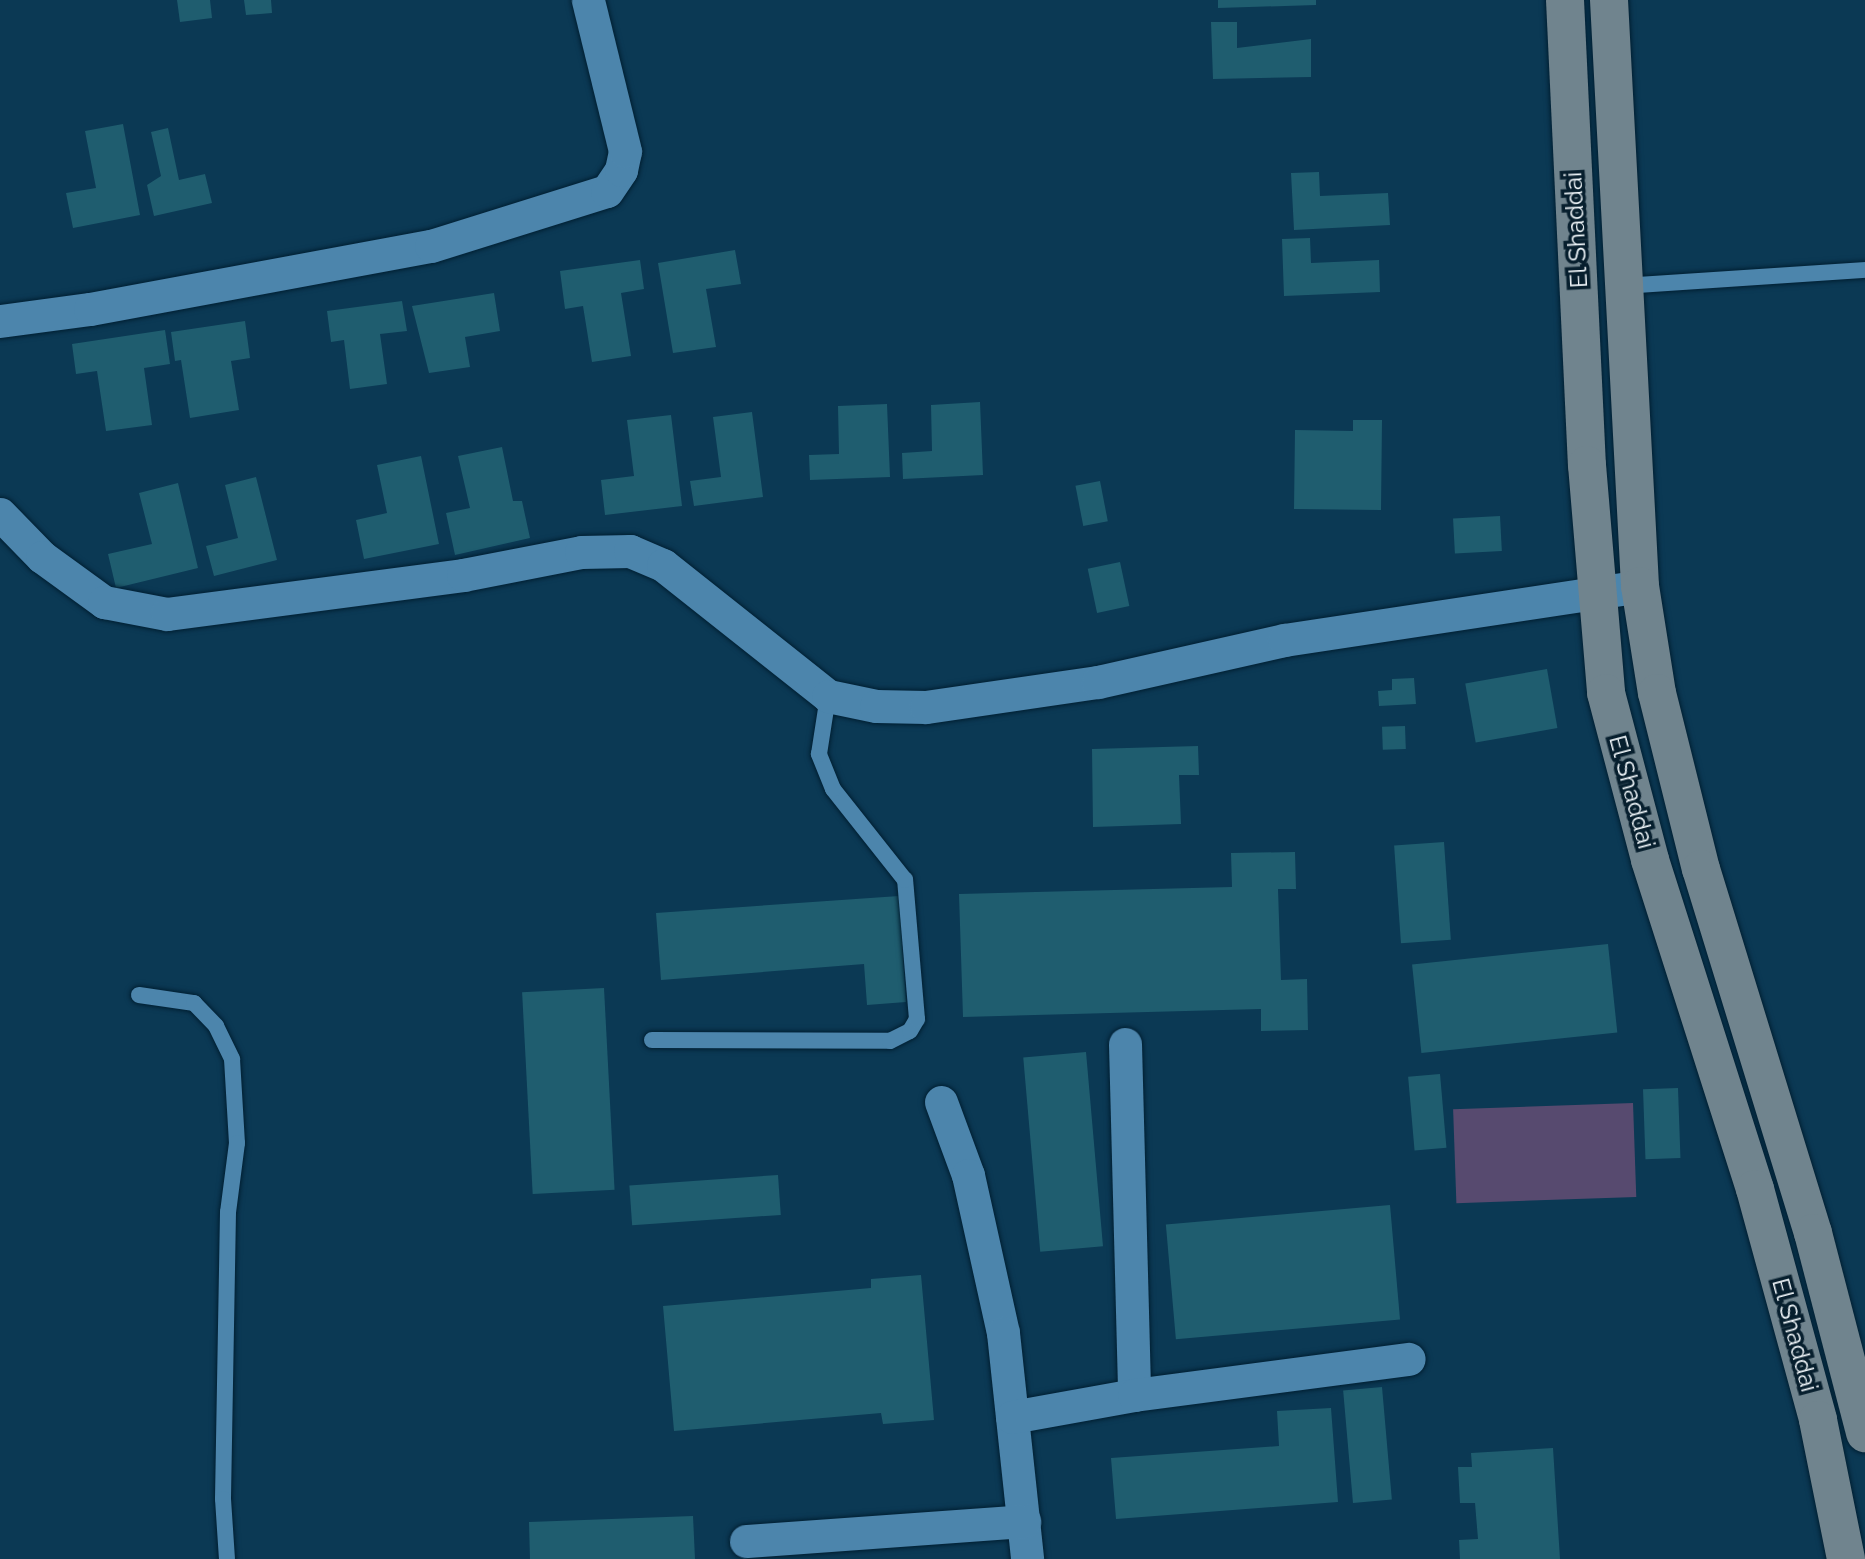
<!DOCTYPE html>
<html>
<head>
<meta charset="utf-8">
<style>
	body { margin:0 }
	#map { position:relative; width:1865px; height:1559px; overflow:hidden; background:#0b3954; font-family:Raleway,sans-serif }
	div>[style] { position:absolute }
	.green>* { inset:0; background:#574a6f; transform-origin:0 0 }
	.building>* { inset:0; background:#1f5d6f; transform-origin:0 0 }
	.roads { filter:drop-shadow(0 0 2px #011f32) drop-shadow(0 0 2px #011f32) }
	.lane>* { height:16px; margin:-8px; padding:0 8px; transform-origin:8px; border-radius:8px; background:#4c85ac }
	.street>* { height:33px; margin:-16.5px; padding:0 16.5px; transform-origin:16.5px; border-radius:16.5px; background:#4c85ac }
	.secondary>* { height:38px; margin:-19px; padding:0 19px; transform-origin:19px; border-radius:19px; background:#70848e }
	span { translate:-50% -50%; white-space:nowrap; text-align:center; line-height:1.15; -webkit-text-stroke:7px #071f2e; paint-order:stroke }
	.street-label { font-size:24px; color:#f0f6fa }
</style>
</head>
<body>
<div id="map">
	<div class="green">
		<i style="left:1633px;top:1103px;width:94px;height:180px;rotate:88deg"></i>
	</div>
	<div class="building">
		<i style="clip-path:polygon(177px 0,210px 0,212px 18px,180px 22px)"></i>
		<i style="clip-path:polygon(244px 0,271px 0,272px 13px,246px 15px)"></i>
		<i style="clip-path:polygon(1218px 0,1316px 0,1316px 5px,1218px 8px)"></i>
		<i style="clip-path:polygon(1211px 22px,1237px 22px,1237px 48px,1311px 39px,1311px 77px,1213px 79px)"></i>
		<i style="clip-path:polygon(123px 124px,140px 215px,73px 228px,66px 193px,96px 188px,85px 131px)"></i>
		<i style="clip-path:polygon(168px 128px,179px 180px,205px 174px,212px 203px,154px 216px,147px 185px,161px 176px,151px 132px)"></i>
		<i style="clip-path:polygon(1319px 172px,1320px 196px,1388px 193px,1390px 225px,1294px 230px,1291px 173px)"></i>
		<i style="clip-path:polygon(1310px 238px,1311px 263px,1379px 260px,1380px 292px,1284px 296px,1282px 239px)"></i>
		<i style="clip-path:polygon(735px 250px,741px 284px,706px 289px,716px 347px,673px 353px,658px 263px)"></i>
		<i style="clip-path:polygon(640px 260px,644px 289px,621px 293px,631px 356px,592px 362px,583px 306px,565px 309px,560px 271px)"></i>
		<i style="clip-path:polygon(494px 293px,500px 331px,465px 337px,470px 367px,429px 373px,412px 306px)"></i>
		<i style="clip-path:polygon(402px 301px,407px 331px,380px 334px,387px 384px,350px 389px,344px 340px,331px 342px,327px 311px)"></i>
		<i style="clip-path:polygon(245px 321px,250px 358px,231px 361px,239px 410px,190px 418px,181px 360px,175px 361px,171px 332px)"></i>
		<i style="clip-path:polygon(165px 330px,170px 364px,144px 368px,152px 425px,106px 431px,97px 371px,76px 374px,72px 344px)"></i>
		<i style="clip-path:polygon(980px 402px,983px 475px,903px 479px,902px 453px,932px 451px,931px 405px)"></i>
		<i style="clip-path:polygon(887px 404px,890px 477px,810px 480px,809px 455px,839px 454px,838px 406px)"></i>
		<i style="clip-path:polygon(752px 412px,763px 497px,694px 506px,690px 481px,721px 477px,713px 417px)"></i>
		<i style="clip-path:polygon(671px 415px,682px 506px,605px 515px,601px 480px,634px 476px,627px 420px)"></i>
		<i style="clip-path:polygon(1353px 420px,1382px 420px,1381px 510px,1294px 509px,1295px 430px,1353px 431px)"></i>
		<i style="clip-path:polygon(502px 447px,513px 501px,522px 501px,530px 538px,455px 555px,446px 513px,470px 508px,458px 456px)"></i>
		<i style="clip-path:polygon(421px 456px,439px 544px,364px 559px,356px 520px,387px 513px,377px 465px)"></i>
		<i style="clip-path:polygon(256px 477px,277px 560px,214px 576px,206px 546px,238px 538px,225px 485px)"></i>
		<i style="left:1100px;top:481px;width:41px;height:25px;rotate:79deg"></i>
		<i style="clip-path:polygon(178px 483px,198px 568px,116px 588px,108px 554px,152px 544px,139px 493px)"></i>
		<i style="left:1500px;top:516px;width:35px;height:47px;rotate:87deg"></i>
		<i style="left:1120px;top:562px;width:45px;height:33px;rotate:78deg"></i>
		<i style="left:1547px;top:669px;width:60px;height:83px;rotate:80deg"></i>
		<i style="clip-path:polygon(1414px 678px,1416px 704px,1379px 706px,1378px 691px,1392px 690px,1392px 679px)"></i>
		<i style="left:1405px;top:726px;width:23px;height:23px;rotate:88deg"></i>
		<i style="clip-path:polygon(1198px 746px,1199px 775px,1179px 775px,1181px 824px,1093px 827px,1092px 749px)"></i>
		<i style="left:1444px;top:842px;width:98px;height:50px;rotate:86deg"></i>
		<i style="clip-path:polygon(1295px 852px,1296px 889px,1278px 889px,1281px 980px,1307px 979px,1308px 1030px,1261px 1031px,1261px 1009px,963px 1017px,959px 894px,1232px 887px,1231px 853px)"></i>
		<i style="clip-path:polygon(899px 896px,906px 1002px,867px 1005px,864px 964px,661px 980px,656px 913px)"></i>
		<i style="left:1608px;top:944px;width:89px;height:197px;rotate:84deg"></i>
		<i style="left:604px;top:988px;width:202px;height:82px;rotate:87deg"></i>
		<i style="left:1086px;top:1052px;width:195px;height:63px;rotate:85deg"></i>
		<i style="left:1440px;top:1074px;width:74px;height:32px;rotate:85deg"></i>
		<i style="left:1678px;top:1088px;width:70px;height:35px;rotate:88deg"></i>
		<i style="left:778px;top:1175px;width:40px;height:149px;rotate:86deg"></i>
		<i style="left:1390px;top:1205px;width:115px;height:225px;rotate:85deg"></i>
		<i style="clip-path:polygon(921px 1275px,934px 1420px,883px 1424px,881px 1413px,674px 1431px,663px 1306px,871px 1288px,871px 1279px)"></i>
		<i style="left:1382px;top:1387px;width:113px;height:39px;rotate:85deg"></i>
		<i style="clip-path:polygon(1331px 1408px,1338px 1502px,1116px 1519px,1111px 1458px,1279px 1446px,1277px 1411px)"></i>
		<i style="clip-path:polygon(1553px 1448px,1560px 1559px,1460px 1559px,1459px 1540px,1478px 1539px,1475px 1503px,1460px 1503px,1458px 1467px,1472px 1467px,1471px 1453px)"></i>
		<i style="clip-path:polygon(693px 1516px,695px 1559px,530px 1559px,529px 1522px)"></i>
	</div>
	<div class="roads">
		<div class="lane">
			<i style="left:1623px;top:286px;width:243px;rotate:-3.8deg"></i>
			<i style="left:139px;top:995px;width:56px;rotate:8.3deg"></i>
			<i style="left:194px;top:1003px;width:32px;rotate:46deg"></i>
			<i style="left:216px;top:1026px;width:37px;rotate:64deg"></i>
			<i style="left:232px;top:1059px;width:84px;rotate:86.6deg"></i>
			<i style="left:237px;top:1143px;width:70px;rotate:97.4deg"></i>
			<i style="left:228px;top:1212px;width:287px;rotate:91deg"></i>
			<i style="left:223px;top:1499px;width:60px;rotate:86.2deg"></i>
			<i style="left:652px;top:1040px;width:238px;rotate:0.2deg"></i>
			<i style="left:890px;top:1041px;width:22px;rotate:-27deg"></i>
			<i style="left:910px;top:1031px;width:14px;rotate:-60deg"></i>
			<i style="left:917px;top:1019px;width:140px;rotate:-94.9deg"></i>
			<i style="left:905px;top:880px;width:116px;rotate:-128.4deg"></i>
			<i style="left:833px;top:789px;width:38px;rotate:-112deg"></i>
			<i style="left:819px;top:754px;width:59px;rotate:-81.2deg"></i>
		</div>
		<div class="street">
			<i style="left:0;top:321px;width:91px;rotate:-7.6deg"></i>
			<i style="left:90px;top:309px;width:347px;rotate:-10.5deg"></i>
			<i style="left:431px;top:246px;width:184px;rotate:-17.4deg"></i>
			<i style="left:607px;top:191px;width:25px;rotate:-56deg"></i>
			<i style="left:621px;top:170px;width:19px;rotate:-78deg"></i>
			<i style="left:625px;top:151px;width:155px;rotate:-103.8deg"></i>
			<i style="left:0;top:514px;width:60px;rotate:45.7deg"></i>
			<i style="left:42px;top:557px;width:77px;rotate:36deg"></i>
			<i style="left:104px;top:602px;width:64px;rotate:10.8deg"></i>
			<i style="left:167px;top:614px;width:299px;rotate:-7.5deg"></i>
			<i style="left:463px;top:575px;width:120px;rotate:-11deg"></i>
			<i style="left:581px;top:552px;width:49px;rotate:-1.2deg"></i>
			<i style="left:630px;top:551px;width:36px;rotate:23deg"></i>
			<i style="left:663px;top:565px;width:211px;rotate:38.4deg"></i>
			<i style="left:828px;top:696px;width:49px;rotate:11.8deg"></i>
			<i style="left:876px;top:706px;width:50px;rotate:1.1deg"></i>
			<i style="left:926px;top:707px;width:174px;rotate:-8.3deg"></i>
			<i style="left:1098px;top:682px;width:191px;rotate:-12.7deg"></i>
			<i style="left:1284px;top:640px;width:360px;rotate:-8.6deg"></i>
			<i style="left:1125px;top:1044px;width:351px;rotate:88.5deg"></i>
			<i style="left:941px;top:1102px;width:78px;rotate:69.7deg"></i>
			<i style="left:968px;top:1175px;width:162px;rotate:77.5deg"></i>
			<i style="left:1003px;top:1333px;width:227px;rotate:83.9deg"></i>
			<i style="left:1012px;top:1417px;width:124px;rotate:-10.2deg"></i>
			<i style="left:1134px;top:1395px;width:277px;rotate:-7.5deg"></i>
			<i style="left:746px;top:1541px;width:279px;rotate:-4.1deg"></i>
		</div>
		<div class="secondary">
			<i style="left:1565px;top:0;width:466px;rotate:87.3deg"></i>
			<i style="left:1587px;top:465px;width:229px;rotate:85.2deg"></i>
			<i style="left:1606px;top:693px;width:173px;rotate:75.2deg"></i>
			<i style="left:1650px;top:860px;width:345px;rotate:72.3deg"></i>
			<i style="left:1755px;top:1189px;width:239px;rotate:74.7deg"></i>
			<i style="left:1818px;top:1420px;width:142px;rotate:78.6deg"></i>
			<i style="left:1609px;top:0;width:587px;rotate:86.97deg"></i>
			<i style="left:1640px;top:586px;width:108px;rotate:81deg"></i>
			<i style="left:1657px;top:693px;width:181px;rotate:76deg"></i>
			<i style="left:1701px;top:869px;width:381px;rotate:72.9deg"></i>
			<i style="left:1813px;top:1233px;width:207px;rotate:75.4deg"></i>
		</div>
	</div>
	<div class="street-label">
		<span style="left:1576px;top:230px;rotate:-93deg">El Shaddai</span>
		<span style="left:1632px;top:792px;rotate:75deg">El Shaddai</span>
		<span style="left:1795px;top:1335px;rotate:75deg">El Shaddai</span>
	</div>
</div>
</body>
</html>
